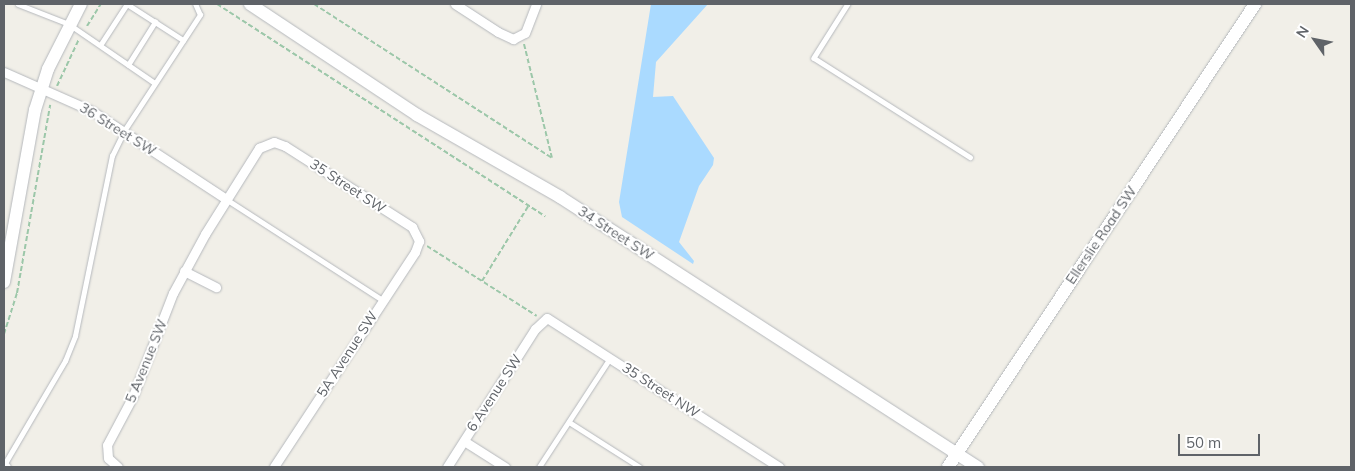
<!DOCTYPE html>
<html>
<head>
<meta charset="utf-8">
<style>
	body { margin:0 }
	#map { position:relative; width:1355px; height:471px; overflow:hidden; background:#f1efe8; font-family:Mulish,sans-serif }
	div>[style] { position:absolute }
	.water>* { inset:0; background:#aadaff }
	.path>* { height:2px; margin-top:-1px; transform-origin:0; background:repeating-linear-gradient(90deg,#9cc7a9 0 5px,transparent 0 7.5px) }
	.roads { filter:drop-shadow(0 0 1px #b5b8bc) drop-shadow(0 0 1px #b5b8bc) }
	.lane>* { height:4.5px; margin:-2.25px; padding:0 2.25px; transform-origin:2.25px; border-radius:2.25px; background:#fff }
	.street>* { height:9px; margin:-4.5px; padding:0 4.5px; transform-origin:4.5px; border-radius:4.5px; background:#fff }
	.secondary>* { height:12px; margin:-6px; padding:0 6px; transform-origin:6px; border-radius:6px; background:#fff }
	span { translate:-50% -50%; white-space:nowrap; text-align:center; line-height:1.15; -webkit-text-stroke:4px #fff; paint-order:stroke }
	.street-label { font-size:14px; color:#5f6368 }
	.frame { position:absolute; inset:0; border:5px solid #5f6368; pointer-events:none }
	.north { position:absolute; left:1290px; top:15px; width:50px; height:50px; -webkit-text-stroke:4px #fff; paint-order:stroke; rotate:303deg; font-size:14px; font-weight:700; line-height:20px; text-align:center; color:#5f6368 }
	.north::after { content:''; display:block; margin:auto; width:18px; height:22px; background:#5f6368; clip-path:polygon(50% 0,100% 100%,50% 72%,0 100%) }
	.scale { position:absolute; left:1178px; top:434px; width:82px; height:22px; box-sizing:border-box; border:2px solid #5f6368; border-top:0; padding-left:6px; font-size:15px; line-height:18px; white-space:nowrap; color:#5f6368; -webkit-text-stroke:4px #fff; paint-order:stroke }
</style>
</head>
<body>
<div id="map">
	<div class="water">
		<i style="clip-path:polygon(651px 4px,708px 4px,656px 62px,653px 97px,673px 96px,714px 158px,713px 165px,699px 186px,679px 242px,694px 261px,693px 264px,622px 217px,619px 202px)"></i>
	</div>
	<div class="path">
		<i style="left:217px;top:4px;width:391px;rotate:32.9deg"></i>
		<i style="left:314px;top:4px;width:283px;rotate:32.9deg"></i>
		<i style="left:87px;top:26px;width:26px;rotate:-58deg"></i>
		<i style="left:524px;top:44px;width:117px;rotate:76.2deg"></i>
		<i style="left:57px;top:86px;width:52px;rotate:-64.9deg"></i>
		<i style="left:427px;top:246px;width:130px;rotate:32.5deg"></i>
		<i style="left:482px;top:281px;width:89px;rotate:-58.3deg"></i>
		<i style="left:4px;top:334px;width:43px;rotate:-72.4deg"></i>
		<i style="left:17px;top:293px;width:191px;rotate:-80deg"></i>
	</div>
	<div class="roads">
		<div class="lane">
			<i style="left:18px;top:4px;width:55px;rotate:21.4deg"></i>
			<i style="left:69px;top:24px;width:104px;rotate:34.5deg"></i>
			<i style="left:127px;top:4px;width:67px;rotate:32.7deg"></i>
			<i style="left:848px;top:4px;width:64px;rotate:122.2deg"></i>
			<i style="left:814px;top:58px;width:185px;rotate:32.4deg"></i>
			<i style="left:101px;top:44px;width:48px;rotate:-57deg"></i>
			<i style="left:128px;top:65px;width:51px;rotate:-57.9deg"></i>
			<i style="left:226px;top:199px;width:187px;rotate:32.8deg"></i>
			<i style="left:569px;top:422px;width:84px;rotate:32.4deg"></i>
			<i style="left:4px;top:465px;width:121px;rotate:-59.6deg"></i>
			<i style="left:65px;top:361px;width:27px;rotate:-68deg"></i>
			<i style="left:75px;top:336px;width:184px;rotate:-78.4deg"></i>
			<i style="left:112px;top:156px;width:28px;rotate:-64deg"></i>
			<i style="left:124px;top:131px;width:139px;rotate:-56.8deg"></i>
			<i style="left:200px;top:15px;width:12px;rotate:-114deg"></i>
			<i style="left:539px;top:467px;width:130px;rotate:-56.9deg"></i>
		</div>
		<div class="street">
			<i style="left:455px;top:4px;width:51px;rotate:33.1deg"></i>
			<i style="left:498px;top:32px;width:17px;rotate:25deg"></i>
			<i style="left:513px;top:39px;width:13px;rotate:-27deg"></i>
			<i style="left:525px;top:33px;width:31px;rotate:-69deg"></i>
			<i style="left:4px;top:72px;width:96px;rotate:23.9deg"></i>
			<i style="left:92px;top:111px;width:160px;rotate:33.3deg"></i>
			<i style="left:184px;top:271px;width:36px;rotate:27deg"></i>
			<i style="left:464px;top:441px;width:49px;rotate:32.4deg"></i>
			<i style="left:4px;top:465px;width:3px;rotate:45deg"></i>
			<i style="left:118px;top:467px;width:13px;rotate:-138deg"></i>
			<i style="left:108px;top:458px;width:13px;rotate:-94deg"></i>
			<i style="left:107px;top:445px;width:55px;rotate:-62deg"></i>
			<i style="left:133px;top:396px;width:110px;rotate:-68.8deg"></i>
			<i style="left:173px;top:293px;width:67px;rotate:-61.5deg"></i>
			<i style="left:205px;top:234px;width:102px;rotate:-57.9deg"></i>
			<i style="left:259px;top:148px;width:16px;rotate:-22deg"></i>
			<i style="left:274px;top:142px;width:12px;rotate:20deg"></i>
			<i style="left:285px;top:146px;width:151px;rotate:32.5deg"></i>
			<i style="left:412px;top:227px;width:16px;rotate:63deg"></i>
			<i style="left:419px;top:241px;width:12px;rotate:110deg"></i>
			<i style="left:415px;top:252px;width:257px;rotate:123.3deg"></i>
			<i style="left:447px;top:467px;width:164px;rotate:-57.5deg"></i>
			<i style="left:535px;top:329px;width:16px;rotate:-43deg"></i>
			<i style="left:547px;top:318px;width:276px;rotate:32.7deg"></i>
		</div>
		<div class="secondary">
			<i style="left:250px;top:4px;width:201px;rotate:33.6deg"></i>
			<i style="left:417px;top:115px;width:165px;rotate:29.8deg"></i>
			<i style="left:560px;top:197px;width:498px;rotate:32.9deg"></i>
			<i style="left:4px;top:282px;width:175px;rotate:-79.8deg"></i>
			<i style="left:35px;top:110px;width:43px;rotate:-72.4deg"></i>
			<i style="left:48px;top:69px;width:73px;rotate:-63.1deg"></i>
			<i style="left:948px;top:467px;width:556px;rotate:-56.45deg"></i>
		</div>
	</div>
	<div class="street-label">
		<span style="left:118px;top:129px;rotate:32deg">36 Street SW</span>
		<span style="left:348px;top:186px;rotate:33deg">35 Street SW</span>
		<span style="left:616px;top:233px;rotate:33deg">34 Street SW</span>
		<span style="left:1101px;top:235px;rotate:-56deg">Ellerslie Road SW</span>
		<span style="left:347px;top:354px;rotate:-57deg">5A Avenue SW</span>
		<span style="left:146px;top:361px;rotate:-68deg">5 Avenue SW</span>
		<span style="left:661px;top:390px;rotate:33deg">35 Street NW</span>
		<span style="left:494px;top:393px;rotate:-57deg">6 Avenue SW</span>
	</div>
	<div class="frame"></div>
	<div class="north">N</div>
	<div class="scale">50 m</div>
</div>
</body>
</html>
